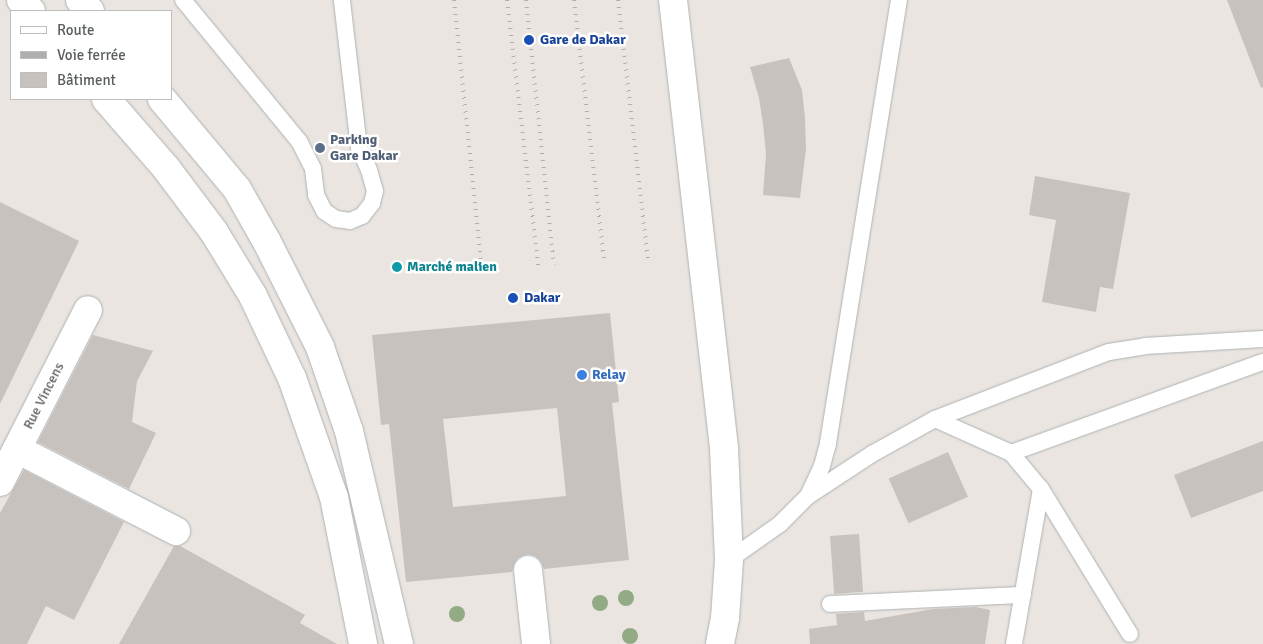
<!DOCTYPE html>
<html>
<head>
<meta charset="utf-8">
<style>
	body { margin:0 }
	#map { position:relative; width:1263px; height:644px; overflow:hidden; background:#eae5e0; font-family:Signika,sans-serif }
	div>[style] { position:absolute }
	.building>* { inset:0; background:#c8c2be; transform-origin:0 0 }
	.roads { filter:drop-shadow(0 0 1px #aeb2b4) drop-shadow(0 0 1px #aeb2b4) }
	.lane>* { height:16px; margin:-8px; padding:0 8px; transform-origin:8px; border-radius:8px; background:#fff }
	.street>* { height:28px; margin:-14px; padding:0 14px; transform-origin:14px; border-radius:14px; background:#fff }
	.secondary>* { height:28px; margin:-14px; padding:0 14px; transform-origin:14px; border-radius:14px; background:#fff }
	.rail>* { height:4px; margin-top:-2px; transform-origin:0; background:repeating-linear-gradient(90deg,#adaeae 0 1px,transparent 0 7px) }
	.trees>* { width:16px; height:16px; margin:-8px; border-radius:50%; background:#93ab85 }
	.dots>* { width:14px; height:14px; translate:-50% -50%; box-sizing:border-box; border:2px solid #fff; border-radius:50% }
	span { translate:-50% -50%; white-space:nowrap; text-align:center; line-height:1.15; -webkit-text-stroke:5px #fff; paint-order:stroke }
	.transit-label { font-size:14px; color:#164399; font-weight:700 }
	.left { translate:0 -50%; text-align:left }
	.service-label { font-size:14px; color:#4e5e75; font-weight:700 }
	.culture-label { font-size:14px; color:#0d838f; font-weight:700 }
	.shop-label { font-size:14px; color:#366cbe; font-weight:700 }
	.street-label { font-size:14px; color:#595e5f }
	.legend { position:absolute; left:10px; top:10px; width:162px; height:90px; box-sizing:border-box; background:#fff; border:1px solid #bdbfbf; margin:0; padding:6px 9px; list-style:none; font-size:15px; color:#595e5f }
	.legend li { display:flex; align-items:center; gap:10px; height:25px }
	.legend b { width:25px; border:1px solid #bdbfbf }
</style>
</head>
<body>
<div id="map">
	<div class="building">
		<i style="clip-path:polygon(1227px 0,1263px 0,1263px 87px,1261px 88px)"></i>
		<i style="clip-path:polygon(789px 58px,802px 90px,805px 118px,806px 149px,800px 198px,763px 195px,766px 154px,763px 124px,759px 98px,750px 67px)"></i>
		<i style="clip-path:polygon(1035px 176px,1130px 193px,1113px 289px,1100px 287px,1096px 312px,1042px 302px,1056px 220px,1029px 215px)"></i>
		<i style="clip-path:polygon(0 202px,79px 241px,0 404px)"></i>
		<i style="clip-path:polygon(evenodd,610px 313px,619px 402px,612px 403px,629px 560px,544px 569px,540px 560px,535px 556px,527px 554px,518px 558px,514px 564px,512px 572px,406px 582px,389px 424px,381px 425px,372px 335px,610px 313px,557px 408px,566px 496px,453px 507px,443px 419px,557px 408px)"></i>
		<i style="clip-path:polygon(93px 335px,153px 351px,137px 381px,132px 422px,156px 433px,129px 489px,38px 442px)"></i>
		<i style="clip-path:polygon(1263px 441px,1263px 491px,1191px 518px,1174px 475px)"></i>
		<i style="left:948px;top:452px;width:49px;height:65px;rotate:66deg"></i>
		<i style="clip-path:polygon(24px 470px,124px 522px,74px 620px,46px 606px,27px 644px,0 644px,0 513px)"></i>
		<i style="left:859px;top:534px;width:58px;height:29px;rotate:86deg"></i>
		<i style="clip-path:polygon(174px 546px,180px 546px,305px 615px,300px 623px,337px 644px,119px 644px)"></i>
		<i style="clip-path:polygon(976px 607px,990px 610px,985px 644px,810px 644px,809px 629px,837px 625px,836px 614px,864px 612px,865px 621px,933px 609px)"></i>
	</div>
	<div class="roads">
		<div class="lane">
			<i style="left:183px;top:0;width:183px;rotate:50.6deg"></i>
			<i style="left:299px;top:141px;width:31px;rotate:63deg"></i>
			<i style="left:313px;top:169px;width:26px;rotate:83deg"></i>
			<i style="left:316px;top:195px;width:18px;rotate:63deg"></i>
			<i style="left:324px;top:211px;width:14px;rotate:34deg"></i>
			<i style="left:336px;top:219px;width:14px;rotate:8deg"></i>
			<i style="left:350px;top:221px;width:13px;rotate:-23deg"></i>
			<i style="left:362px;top:216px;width:16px;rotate:-52deg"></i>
			<i style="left:372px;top:203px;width:12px;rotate:-76deg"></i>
			<i style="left:375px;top:191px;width:22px;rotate:-106deg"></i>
			<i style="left:369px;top:170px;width:24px;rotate:-114deg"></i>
			<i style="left:359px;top:148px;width:149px;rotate:-96.6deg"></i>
			<i style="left:935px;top:419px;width:83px;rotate:24.1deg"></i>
			<i style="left:1011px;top:453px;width:47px;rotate:50.2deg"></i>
			<i style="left:1041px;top:489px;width:170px;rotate:58.5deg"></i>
			<i style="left:1011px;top:453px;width:268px;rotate:-19.9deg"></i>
			<i style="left:808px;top:496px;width:77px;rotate:-33.3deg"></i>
			<i style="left:872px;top:454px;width:72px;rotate:-29.1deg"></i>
			<i style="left:935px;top:419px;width:186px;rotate:-21.1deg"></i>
			<i style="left:1109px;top:352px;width:36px;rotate:-9deg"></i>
			<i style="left:1145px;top:346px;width:118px;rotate:-3.4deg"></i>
			<i style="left:729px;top:560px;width:62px;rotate:-35.2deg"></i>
			<i style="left:780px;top:524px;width:40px;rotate:-45deg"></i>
			<i style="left:808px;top:496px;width:33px;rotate:-65deg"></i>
			<i style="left:822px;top:466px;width:24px;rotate:-75deg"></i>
			<i style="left:828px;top:443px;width:449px;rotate:-80.9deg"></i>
			<i style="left:830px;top:604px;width:193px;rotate:-2.7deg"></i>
			<i style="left:1014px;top:644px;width:157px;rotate:-80.1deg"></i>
		</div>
		<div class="street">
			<i style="left:17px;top:449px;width:179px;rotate:27.3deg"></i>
			<i style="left:0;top:482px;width:193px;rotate:-62.9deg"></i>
			<i style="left:528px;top:570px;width:74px;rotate:83.8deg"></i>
		</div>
		<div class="secondary">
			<i style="left:21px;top:0;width:15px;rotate:48deg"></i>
			<i style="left:80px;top:0;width:15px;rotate:48deg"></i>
			<i style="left:673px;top:0;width:452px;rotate:83.5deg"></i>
			<i style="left:724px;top:449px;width:111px;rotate:87.4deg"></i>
			<i style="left:729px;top:560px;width:58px;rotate:93.9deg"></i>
			<i style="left:725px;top:618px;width:26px;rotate:101deg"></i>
			<i style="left:106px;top:99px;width:91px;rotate:49deg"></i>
			<i style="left:166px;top:168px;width:80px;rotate:53.1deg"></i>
			<i style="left:214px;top:232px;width:75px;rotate:58.6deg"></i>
			<i style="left:253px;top:296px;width:91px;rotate:64.6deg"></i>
			<i style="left:292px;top:378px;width:126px;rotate:70.6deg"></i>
			<i style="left:334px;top:497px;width:150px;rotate:78.8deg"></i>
			<i style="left:162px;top:99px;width:117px;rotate:50.2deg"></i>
			<i style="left:237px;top:189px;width:61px;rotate:60.5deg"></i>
			<i style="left:267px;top:242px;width:118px;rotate:63.2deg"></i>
			<i style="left:320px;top:347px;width:89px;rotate:71deg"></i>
			<i style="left:349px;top:431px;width:219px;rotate:76.8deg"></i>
		</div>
	</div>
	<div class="rail">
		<i style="left:454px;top:0;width:270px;rotate:84.1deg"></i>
		<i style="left:507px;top:0;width:267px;rotate:83.3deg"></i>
		<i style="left:526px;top:0;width:266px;rotate:84deg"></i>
		<i style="left:574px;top:0;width:261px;rotate:83.4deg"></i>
		<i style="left:618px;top:0;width:261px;rotate:83.4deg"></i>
	</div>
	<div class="trees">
		<i style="left:626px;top:598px"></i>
		<i style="left:600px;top:603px"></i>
		<i style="left:457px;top:614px"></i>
		<i style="left:630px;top:636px"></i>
	</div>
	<div class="dots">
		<i style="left:529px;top:40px;background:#1a4fb4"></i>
		<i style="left:320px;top:148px;background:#5c6f8a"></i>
		<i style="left:397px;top:267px;background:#0f9aa8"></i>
		<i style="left:513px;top:298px;background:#1a4fb4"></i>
		<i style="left:582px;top:375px;background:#3f7fe0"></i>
	</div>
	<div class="transit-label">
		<span class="left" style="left:540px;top:40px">Gare de Dakar</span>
		<span class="left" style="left:524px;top:298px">Dakar</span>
	</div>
	<div class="service-label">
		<span class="left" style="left:330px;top:148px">Parking<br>Gare Dakar</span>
	</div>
	<div class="culture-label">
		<span class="left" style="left:407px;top:267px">Marché malien</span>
	</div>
	<div class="shop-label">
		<span class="left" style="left:592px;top:375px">Relay</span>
	</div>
	<div class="street-label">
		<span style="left:44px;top:396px;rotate:-63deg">Rue Vincens</span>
	</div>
	<ul class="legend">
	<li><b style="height:6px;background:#fff"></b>Route</li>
	<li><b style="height:6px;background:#adaeae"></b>Voie ferrée</li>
	<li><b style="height:14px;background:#c8c2be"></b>Bâtiment</li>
	</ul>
</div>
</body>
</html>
